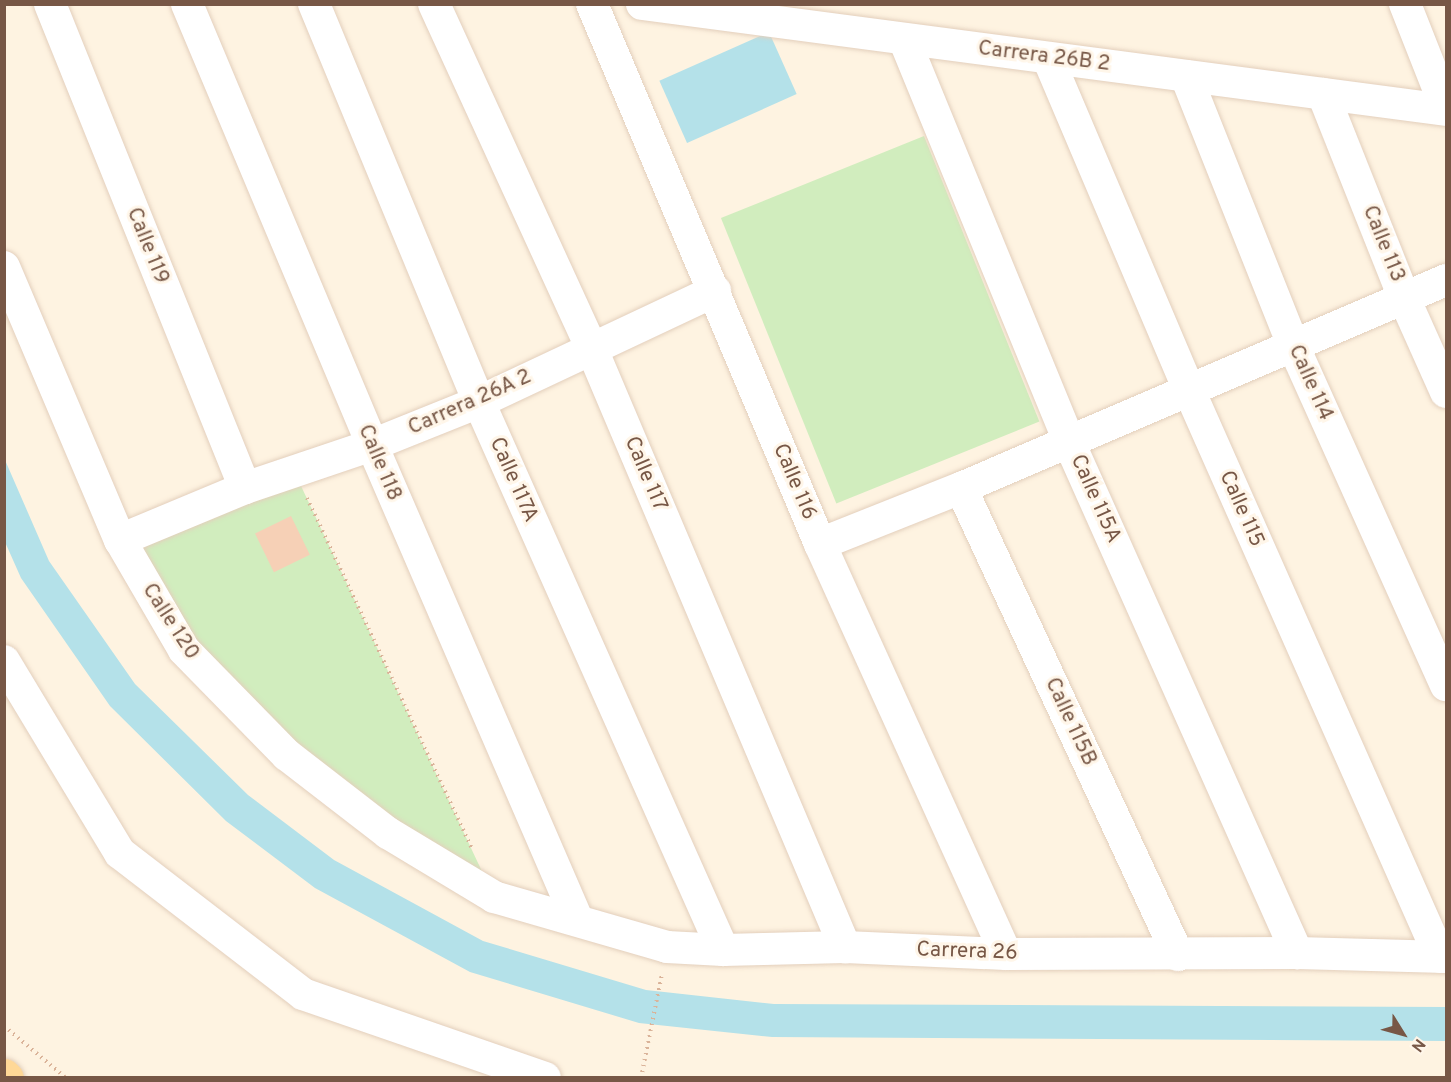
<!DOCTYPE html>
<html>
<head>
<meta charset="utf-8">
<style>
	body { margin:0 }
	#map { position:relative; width:1451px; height:1082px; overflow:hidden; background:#fef3e1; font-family:Overpass,sans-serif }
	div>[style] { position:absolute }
	.green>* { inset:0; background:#d1edbe; transform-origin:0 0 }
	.water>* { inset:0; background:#b4e1e9; transform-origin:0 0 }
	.building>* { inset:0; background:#f6d0b6; transform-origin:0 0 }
	.path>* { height:4px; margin-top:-2px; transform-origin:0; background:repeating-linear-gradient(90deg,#dab399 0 1.5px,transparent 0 6px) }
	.roads { filter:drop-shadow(0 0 2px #e3cfbc) drop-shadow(0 0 2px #e3cfbc) }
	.minor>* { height:32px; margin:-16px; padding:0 16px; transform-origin:16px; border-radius:16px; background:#fff }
	.major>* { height:33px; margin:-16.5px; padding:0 16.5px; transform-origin:16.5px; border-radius:16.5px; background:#ffd897 }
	span { translate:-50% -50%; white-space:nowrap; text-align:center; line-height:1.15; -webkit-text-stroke:6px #fff6e9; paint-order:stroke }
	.street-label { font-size:21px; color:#775746 }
	.frame { position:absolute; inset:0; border:6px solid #775746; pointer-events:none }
	.north { position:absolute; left:1373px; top:1004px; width:60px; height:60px; -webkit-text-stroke:4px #fff6e9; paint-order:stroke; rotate:127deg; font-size:16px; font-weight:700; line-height:24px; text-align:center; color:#775746 }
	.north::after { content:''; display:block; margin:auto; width:21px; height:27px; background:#775746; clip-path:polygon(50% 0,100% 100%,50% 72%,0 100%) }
</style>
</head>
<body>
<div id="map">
	<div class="green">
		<i style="left:924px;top:136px;width:308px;height:219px;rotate:68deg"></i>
		<i style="clip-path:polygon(294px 471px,494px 897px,388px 833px,184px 650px,120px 540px)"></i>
	</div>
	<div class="water">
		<i style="left:769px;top:32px;width:68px;height:120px;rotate:66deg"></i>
		<i style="clip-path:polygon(5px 460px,49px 561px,135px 684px,248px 795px,334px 860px,483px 941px,646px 990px,774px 1004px,1446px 1007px,1446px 1041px,772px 1037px,639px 1023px,470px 972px,315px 888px,226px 821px,110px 706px,21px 578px,5px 542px)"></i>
	</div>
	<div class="building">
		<i style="left:291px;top:516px;width:43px;height:40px;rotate:64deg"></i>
	</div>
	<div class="path">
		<i style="left:307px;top:498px;width:386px;rotate:64.8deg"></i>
		<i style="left:4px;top:1026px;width:81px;rotate:40deg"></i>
		<i style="left:641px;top:1078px;width:106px;rotate:-78.6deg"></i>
	</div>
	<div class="roads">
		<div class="minor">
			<i style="left:50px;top:4px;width:522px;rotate:68.06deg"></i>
			<i style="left:187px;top:4px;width:478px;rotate:67.2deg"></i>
			<i style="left:372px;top:445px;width:516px;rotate:66.61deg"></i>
			<i style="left:314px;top:4px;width:431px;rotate:67.5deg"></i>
			<i style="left:479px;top:402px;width:600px;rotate:66deg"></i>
			<i style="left:434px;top:4px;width:377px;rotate:65.4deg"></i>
			<i style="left:591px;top:347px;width:652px;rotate:67.06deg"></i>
			<i style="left:592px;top:4px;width:586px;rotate:67.11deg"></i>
			<i style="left:820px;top:544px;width:450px;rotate:65.6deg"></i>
			<i style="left:642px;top:4px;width:811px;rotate:7.51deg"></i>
			<i style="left:1405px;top:4px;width:112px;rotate:68.5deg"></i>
			<i style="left:904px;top:39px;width:435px;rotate:67.7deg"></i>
			<i style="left:1069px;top:442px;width:560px;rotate:65.95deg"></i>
			<i style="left:1048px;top:58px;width:361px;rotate:67deg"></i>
			<i style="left:1189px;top:390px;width:620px;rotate:66.12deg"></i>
			<i style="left:1186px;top:76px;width:289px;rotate:68.3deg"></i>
			<i style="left:1293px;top:345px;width:373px;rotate:65.8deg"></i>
			<i style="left:1323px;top:94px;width:219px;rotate:68.3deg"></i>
			<i style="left:1404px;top:298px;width:103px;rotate:65.9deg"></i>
			<i style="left:4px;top:267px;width:297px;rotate:67deg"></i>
			<i style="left:120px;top:540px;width:127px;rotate:59.8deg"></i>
			<i style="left:184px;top:650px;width:147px;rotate:45.6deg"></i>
			<i style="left:287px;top:755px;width:128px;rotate:37.7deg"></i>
			<i style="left:388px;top:833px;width:124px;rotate:31.1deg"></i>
			<i style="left:494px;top:897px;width:180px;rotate:16.1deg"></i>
			<i style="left:667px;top:947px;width:56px;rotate:3.1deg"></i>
			<i style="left:723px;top:950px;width:122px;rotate:-1.4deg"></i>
			<i style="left:845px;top:947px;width:161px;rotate:2.5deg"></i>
			<i style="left:1006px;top:954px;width:291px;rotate:-0.2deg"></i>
			<i style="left:1297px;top:953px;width:149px;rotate:1.5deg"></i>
			<i style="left:961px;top:488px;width:515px;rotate:65.08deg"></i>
			<i style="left:120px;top:540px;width:135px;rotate:-22.6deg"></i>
			<i style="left:245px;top:488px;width:134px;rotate:-18.7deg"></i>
			<i style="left:372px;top:445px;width:115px;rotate:-21.9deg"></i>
			<i style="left:479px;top:402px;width:261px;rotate:-25.2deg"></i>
			<i style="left:820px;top:544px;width:152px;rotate:-21.7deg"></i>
			<i style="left:961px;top:488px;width:528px;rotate:-23.21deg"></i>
			<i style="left:4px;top:661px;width:224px;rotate:58.9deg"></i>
			<i style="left:120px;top:853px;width:231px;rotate:37.6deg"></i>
			<i style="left:303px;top:994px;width:256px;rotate:19.1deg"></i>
		</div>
		<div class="major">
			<i style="left:4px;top:1075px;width:4px;rotate:45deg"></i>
		</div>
	</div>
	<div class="street-label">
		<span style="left:1044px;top:57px;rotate:7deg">Carrera 26B 2</span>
		<span style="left:1383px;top:244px;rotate:68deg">Calle 113</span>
		<span style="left:147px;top:246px;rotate:68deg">Calle 119</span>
		<span style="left:1310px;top:383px;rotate:66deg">Calle 114</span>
		<span style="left:470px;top:403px;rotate:-24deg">Carrera 26A 2</span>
		<span style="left:379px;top:463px;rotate:67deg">Calle 118</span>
		<span style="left:645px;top:474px;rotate:67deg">Calle 117</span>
		<span style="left:513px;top:480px;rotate:66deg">Calle 117A</span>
		<span style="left:794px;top:482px;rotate:67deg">Calle 116</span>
		<span style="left:1095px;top:499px;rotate:66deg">Calle 115A</span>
		<span style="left:1241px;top:509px;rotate:66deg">Calle 115</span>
		<span style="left:170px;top:622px;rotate:57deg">Calle 120</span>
		<span style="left:1070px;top:722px;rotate:65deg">Calle 115B</span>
		<span style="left:967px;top:952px;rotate:2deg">Carrera 26</span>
	</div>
	<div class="frame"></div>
	<div class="north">N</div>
</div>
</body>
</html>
